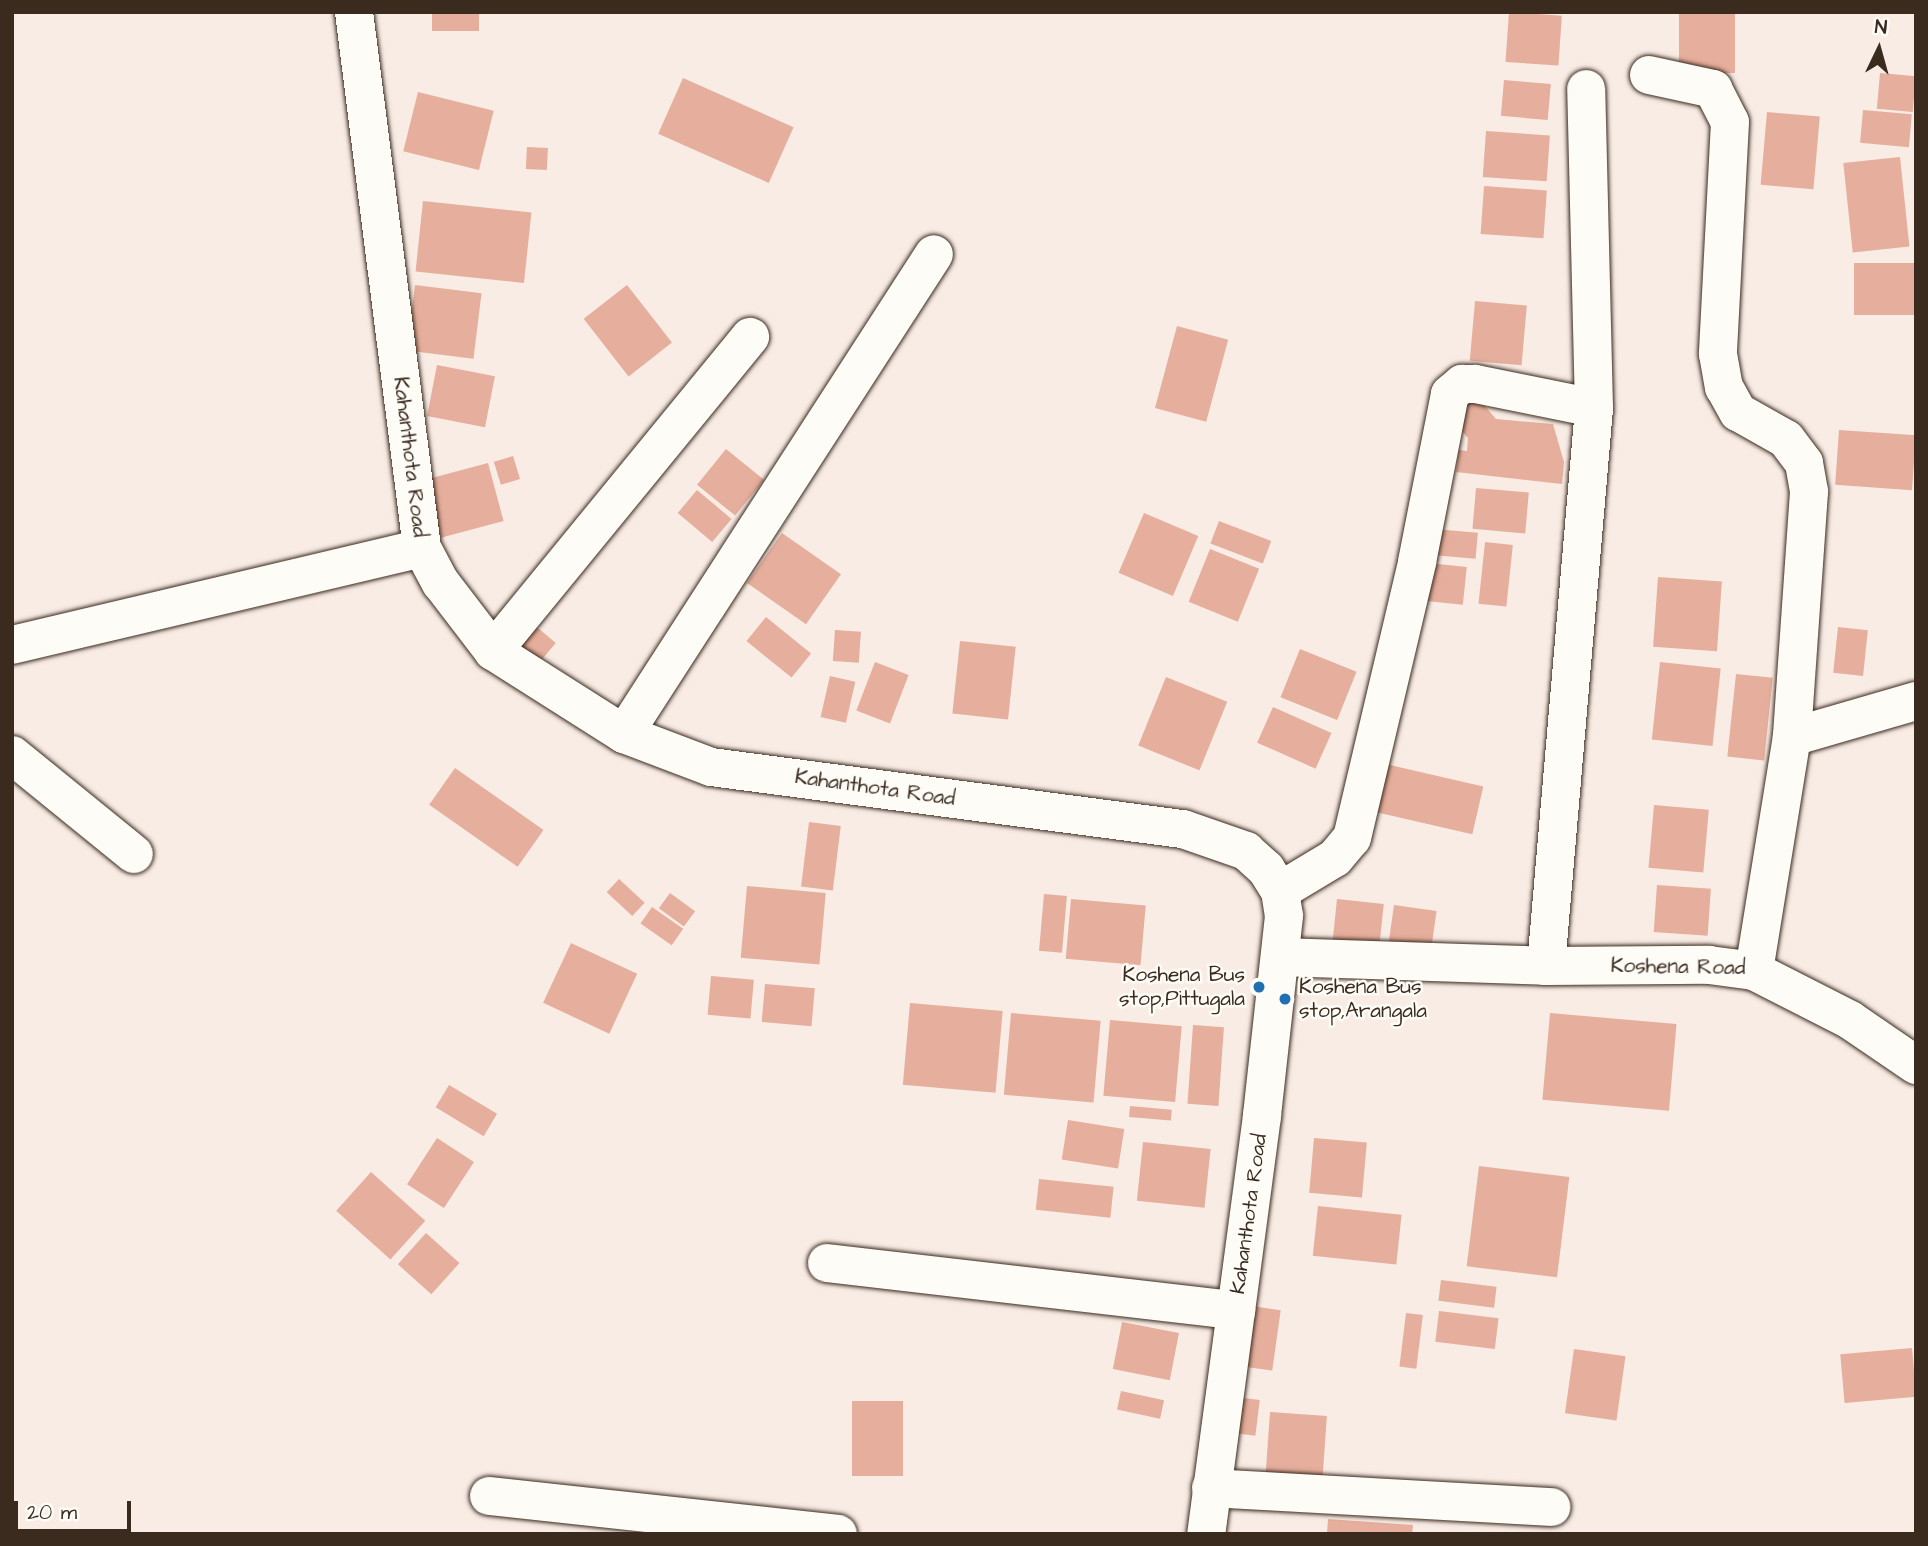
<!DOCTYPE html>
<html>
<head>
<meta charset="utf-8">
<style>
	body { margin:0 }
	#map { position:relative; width:1928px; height:1546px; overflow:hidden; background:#f8ece5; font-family:"Architects Daughter",sans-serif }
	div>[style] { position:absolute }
	.building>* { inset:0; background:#e6ae9c; transform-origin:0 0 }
	.roads { filter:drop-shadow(0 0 2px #3b2a1e) drop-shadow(0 0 2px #3b2a1e) }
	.minor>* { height:38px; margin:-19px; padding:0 19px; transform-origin:19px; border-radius:19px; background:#fdfcf7 }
	.major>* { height:38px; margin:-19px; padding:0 19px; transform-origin:19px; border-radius:19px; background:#fdfcf7 }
	.dots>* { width:19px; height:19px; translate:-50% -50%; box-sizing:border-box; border:4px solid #fdfcf7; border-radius:50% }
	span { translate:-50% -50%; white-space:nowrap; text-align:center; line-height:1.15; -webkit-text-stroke:5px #fdfcf7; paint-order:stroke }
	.street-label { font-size:21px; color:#3b2a1e }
	.poi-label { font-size:21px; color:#3b2a1e }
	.right { translate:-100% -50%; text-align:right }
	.left { translate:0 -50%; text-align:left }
	.frame { position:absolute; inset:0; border:14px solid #3b2a1e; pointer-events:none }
	.north { position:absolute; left:1844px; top:14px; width:70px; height:70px; -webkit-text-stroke:5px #fdfcf7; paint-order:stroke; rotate:5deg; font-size:19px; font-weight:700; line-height:28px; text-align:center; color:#3b2a1e }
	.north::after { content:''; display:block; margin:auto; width:24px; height:32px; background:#3b2a1e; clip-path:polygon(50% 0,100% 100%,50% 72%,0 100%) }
	.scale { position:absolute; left:14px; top:1501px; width:117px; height:32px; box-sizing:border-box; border:4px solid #3b2a1e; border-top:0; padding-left:9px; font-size:21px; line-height:24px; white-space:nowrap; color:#3b2a1e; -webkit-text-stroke:5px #fdfcf7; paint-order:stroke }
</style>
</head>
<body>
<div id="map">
	<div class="building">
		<i style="left:432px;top:12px;width:47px;height:19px"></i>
		<i style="left:1509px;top:12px;width:53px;height:50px;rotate:4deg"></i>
		<i style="left:1679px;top:12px;width:56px;height:61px"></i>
		<i style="left:1880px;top:73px;width:36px;height:36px;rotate:5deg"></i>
		<i style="left:683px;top:78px;width:121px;height:61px;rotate:24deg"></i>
		<i style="left:1504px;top:80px;width:47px;height:36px;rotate:5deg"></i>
		<i style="left:418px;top:92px;width:78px;height:61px;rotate:14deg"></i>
		<i style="left:1863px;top:110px;width:49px;height:33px;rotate:5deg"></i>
		<i style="left:1767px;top:112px;width:53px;height:73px;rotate:5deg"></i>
		<i style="left:1486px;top:131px;width:64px;height:46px;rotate:4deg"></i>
		<i style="left:527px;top:147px;width:21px;height:22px;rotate:3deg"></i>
		<i style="left:1900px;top:157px;width:90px;height:57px;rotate:84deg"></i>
		<i style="left:1484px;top:186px;width:63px;height:48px;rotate:4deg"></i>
		<i style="left:423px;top:201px;width:109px;height:71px;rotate:6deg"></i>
		<i style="left:1916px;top:263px;width:52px;height:62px;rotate:90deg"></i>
		<i style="left:415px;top:285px;width:67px;height:66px;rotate:7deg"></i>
		<i style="left:627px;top:285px;width:73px;height:55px;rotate:52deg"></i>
		<i style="left:1475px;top:301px;width:52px;height:60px;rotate:5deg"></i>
		<i style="left:1177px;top:326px;width:53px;height:85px;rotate:15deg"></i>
		<i style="left:437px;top:365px;width:59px;height:52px;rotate:11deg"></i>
		<i style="clip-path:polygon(1472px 391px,1496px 419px,1553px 424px,1564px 462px,1562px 484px,1456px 472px,1459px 450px,1467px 451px,1468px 438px,1446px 413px)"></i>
		<i style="left:1839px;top:430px;width:77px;height:55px;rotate:4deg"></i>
		<i style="left:726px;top:449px;width:49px;height:46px;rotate:39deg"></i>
		<i style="left:513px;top:456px;width:24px;height:20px;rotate:73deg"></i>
		<i style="left:488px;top:463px;width:60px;height:65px;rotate:75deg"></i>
		<i style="left:1476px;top:488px;width:53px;height:41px;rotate:5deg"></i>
		<i style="left:697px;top:490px;width:45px;height:30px;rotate:40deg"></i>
		<i style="left:1144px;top:513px;width:59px;height:65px;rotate:23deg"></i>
		<i style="left:1219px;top:521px;width:56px;height:24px;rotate:21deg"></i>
		<i style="left:1434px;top:529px;width:44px;height:26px;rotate:5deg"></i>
		<i style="left:782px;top:533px;width:72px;height:61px;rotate:35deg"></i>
		<i style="left:1485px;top:542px;width:28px;height:62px;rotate:6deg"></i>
		<i style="left:1210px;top:549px;width:53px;height:57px;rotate:22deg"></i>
		<i style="left:1428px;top:563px;width:39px;height:38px;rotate:6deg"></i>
		<i style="left:1658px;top:577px;width:64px;height:70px;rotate:4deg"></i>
		<i style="left:766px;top:617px;width:58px;height:31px;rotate:39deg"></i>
		<i style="left:532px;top:623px;width:31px;height:30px;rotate:40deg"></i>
		<i style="left:1838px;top:627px;width:30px;height:46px;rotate:6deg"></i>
		<i style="left:835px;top:630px;width:26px;height:31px;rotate:4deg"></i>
		<i style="left:960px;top:641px;width:56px;height:73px;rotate:6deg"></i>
		<i style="left:1300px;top:649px;width:61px;height:52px;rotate:22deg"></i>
		<i style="left:875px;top:662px;width:36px;height:52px;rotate:21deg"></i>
		<i style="left:1660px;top:662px;width:61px;height:78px;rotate:6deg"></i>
		<i style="left:1736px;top:674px;width:37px;height:83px;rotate:6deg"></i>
		<i style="left:830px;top:676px;width:26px;height:42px;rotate:13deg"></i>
		<i style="left:1166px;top:677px;width:66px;height:74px;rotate:22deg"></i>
		<i style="left:1273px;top:707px;width:64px;height:39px;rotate:24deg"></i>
		<i style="left:1381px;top:763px;width:105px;height:49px;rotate:13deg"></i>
		<i style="left:455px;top:768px;width:108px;height:45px;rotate:35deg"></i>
		<i style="left:1654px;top:805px;width:55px;height:63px;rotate:5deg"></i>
		<i style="left:809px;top:822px;width:32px;height:65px;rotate:7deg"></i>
		<i style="left:619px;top:879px;width:35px;height:18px;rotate:43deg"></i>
		<i style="left:1657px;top:885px;width:54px;height:47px;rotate:4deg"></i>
		<i style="left:747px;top:886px;width:79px;height:72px;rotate:5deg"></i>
		<i style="left:670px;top:893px;width:31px;height:19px;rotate:36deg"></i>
		<i style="left:1044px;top:894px;width:23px;height:57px;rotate:5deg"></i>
		<i style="left:1071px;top:899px;width:75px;height:60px;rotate:5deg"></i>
		<i style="left:1337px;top:899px;width:47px;height:43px;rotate:6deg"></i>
		<i style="left:1394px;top:905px;width:43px;height:41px;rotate:8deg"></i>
		<i style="left:652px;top:907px;width:38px;height:20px;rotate:35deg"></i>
		<i style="left:571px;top:943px;width:73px;height:66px;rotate:25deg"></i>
		<i style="left:711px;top:976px;width:43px;height:39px;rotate:5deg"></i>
		<i style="left:765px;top:984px;width:50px;height:38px;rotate:5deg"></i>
		<i style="left:910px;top:1003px;width:93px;height:82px;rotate:5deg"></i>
		<i style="left:1011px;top:1013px;width:90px;height:82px;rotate:5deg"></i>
		<i style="left:1550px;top:1013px;width:127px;height:87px;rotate:5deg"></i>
		<i style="left:1110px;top:1020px;width:72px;height:76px;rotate:5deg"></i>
		<i style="left:1193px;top:1025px;width:31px;height:79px;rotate:4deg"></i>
		<i style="left:449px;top:1085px;width:56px;height:26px;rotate:31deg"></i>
		<i style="left:1130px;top:1106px;width:42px;height:11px;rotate:5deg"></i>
		<i style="left:1068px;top:1120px;width:57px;height:40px;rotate:9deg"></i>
		<i style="left:437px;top:1138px;width:44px;height:55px;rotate:33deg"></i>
		<i style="left:1314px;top:1138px;width:53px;height:55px;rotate:5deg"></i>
		<i style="left:1143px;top:1142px;width:68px;height:59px;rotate:6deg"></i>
		<i style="left:1479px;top:1166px;width:91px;height:101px;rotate:7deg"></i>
		<i style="left:371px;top:1172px;width:73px;height:52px;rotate:42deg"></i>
		<i style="left:1039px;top:1179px;width:75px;height:31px;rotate:6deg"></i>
		<i style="left:1318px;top:1206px;width:84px;height:50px;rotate:6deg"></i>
		<i style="left:426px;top:1233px;width:45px;height:42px;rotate:42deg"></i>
		<i style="left:1441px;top:1280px;width:56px;height:21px;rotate:7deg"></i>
		<i style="left:1251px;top:1306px;width:30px;height:61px;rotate:8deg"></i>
		<i style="left:1439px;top:1311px;width:60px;height:31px;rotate:7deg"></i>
		<i style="left:1406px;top:1313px;width:17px;height:54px;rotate:7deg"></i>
		<i style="left:1122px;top:1322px;width:58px;height:48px;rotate:11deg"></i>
		<i style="left:1912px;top:1348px;width:49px;height:72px;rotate:85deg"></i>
		<i style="left:1574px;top:1349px;width:52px;height:65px;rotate:8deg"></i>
		<i style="left:1121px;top:1391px;width:44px;height:19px;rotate:12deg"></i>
		<i style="left:1228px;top:1396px;width:32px;height:36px;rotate:7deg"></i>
		<i style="left:852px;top:1401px;width:51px;height:75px"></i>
		<i style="left:1270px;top:1412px;width:57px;height:61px;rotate:4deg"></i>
		<i style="clip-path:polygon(1328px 1519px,1413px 1525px,1412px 1534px,1327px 1534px)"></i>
	</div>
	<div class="roads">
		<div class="minor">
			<i style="left:1649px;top:75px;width:66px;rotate:12.3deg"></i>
			<i style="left:1713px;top:89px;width:37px;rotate:63deg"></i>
			<i style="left:1730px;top:122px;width:232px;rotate:93deg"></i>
			<i style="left:1718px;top:354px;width:34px;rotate:80deg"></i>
			<i style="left:1724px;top:387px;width:29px;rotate:61deg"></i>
			<i style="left:1738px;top:412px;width:55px;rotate:29.4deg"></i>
			<i style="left:1786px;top:439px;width:30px;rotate:53deg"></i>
			<i style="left:1804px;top:463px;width:29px;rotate:80deg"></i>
			<i style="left:1809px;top:492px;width:246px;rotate:94deg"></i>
			<i style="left:12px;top:645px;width:421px;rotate:-13.3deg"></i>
			<i style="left:493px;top:651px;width:406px;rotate:-50.7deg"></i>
			<i style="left:624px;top:734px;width:571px;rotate:-57.14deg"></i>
			<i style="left:12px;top:755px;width:157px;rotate:39.1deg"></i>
			<i style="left:1280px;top:891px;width:64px;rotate:-31deg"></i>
			<i style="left:1335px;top:858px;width:26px;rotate:-50deg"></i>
			<i style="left:1352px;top:838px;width:284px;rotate:-76.7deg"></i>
			<i style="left:1417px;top:562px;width:171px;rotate:-78.9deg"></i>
			<i style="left:1450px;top:394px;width:16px;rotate:-40deg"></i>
			<i style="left:1462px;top:384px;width:13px"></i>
			<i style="left:1475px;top:384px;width:121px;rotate:11.4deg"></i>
			<i style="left:1280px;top:957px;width:266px;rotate:1.9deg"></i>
			<i style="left:1546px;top:966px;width:163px;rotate:-0.4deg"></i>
			<i style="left:1709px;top:965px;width:45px;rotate:7.6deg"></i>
			<i style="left:1754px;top:971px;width:237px;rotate:-80.8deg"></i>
			<i style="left:1792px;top:737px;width:129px;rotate:-16.2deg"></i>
			<i style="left:1546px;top:966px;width:560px;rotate:-85.08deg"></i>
			<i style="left:1594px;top:408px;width:319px;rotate:-91.4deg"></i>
			<i style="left:1754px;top:971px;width:108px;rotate:27deg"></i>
			<i style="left:1850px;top:1020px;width:80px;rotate:34.3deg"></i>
			<i style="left:827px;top:1263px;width:412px;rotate:6.6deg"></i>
			<i style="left:1211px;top:1488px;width:341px;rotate:3.2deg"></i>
			<i style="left:489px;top:1496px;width:351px;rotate:6.2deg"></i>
		</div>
		<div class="major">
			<i style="left:354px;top:12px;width:540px;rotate:82.77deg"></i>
			<i style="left:422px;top:548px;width:40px;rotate:62deg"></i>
			<i style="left:441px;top:583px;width:86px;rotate:52.6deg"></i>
			<i style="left:493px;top:651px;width:155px;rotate:32.4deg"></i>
			<i style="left:624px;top:734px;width:93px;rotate:20.8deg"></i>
			<i style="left:711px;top:767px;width:476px;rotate:7.5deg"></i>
			<i style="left:1183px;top:829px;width:67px;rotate:19.2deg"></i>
			<i style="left:1246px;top:851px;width:27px;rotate:42deg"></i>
			<i style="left:1266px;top:869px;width:26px;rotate:58deg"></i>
			<i style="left:1280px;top:891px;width:25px;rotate:81deg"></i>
			<i style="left:1284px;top:916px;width:201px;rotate:96.3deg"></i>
			<i style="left:1262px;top:1116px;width:422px;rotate:97.6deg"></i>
		</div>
	</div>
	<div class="dots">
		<i style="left:1259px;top:987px;background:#1f6fb2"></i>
		<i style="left:1285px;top:999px;background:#1f6fb2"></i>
	</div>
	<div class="street-label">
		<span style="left:410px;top:457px;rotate:83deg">Kahanthota Road</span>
		<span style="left:875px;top:788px;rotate:8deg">Kahanthota Road</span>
		<span style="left:1678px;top:967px;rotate:1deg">Koshena Road</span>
		<span style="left:1249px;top:1214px;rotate:-82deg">Kahanthota Road</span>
	</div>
	<div class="poi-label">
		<span class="right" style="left:1245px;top:987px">Koshena Bus<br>stop,Pittugala</span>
		<span class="left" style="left:1299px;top:999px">Koshena Bus<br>stop,Arangala</span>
	</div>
	<div class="frame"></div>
	<div class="north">N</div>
	<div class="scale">20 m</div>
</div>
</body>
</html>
